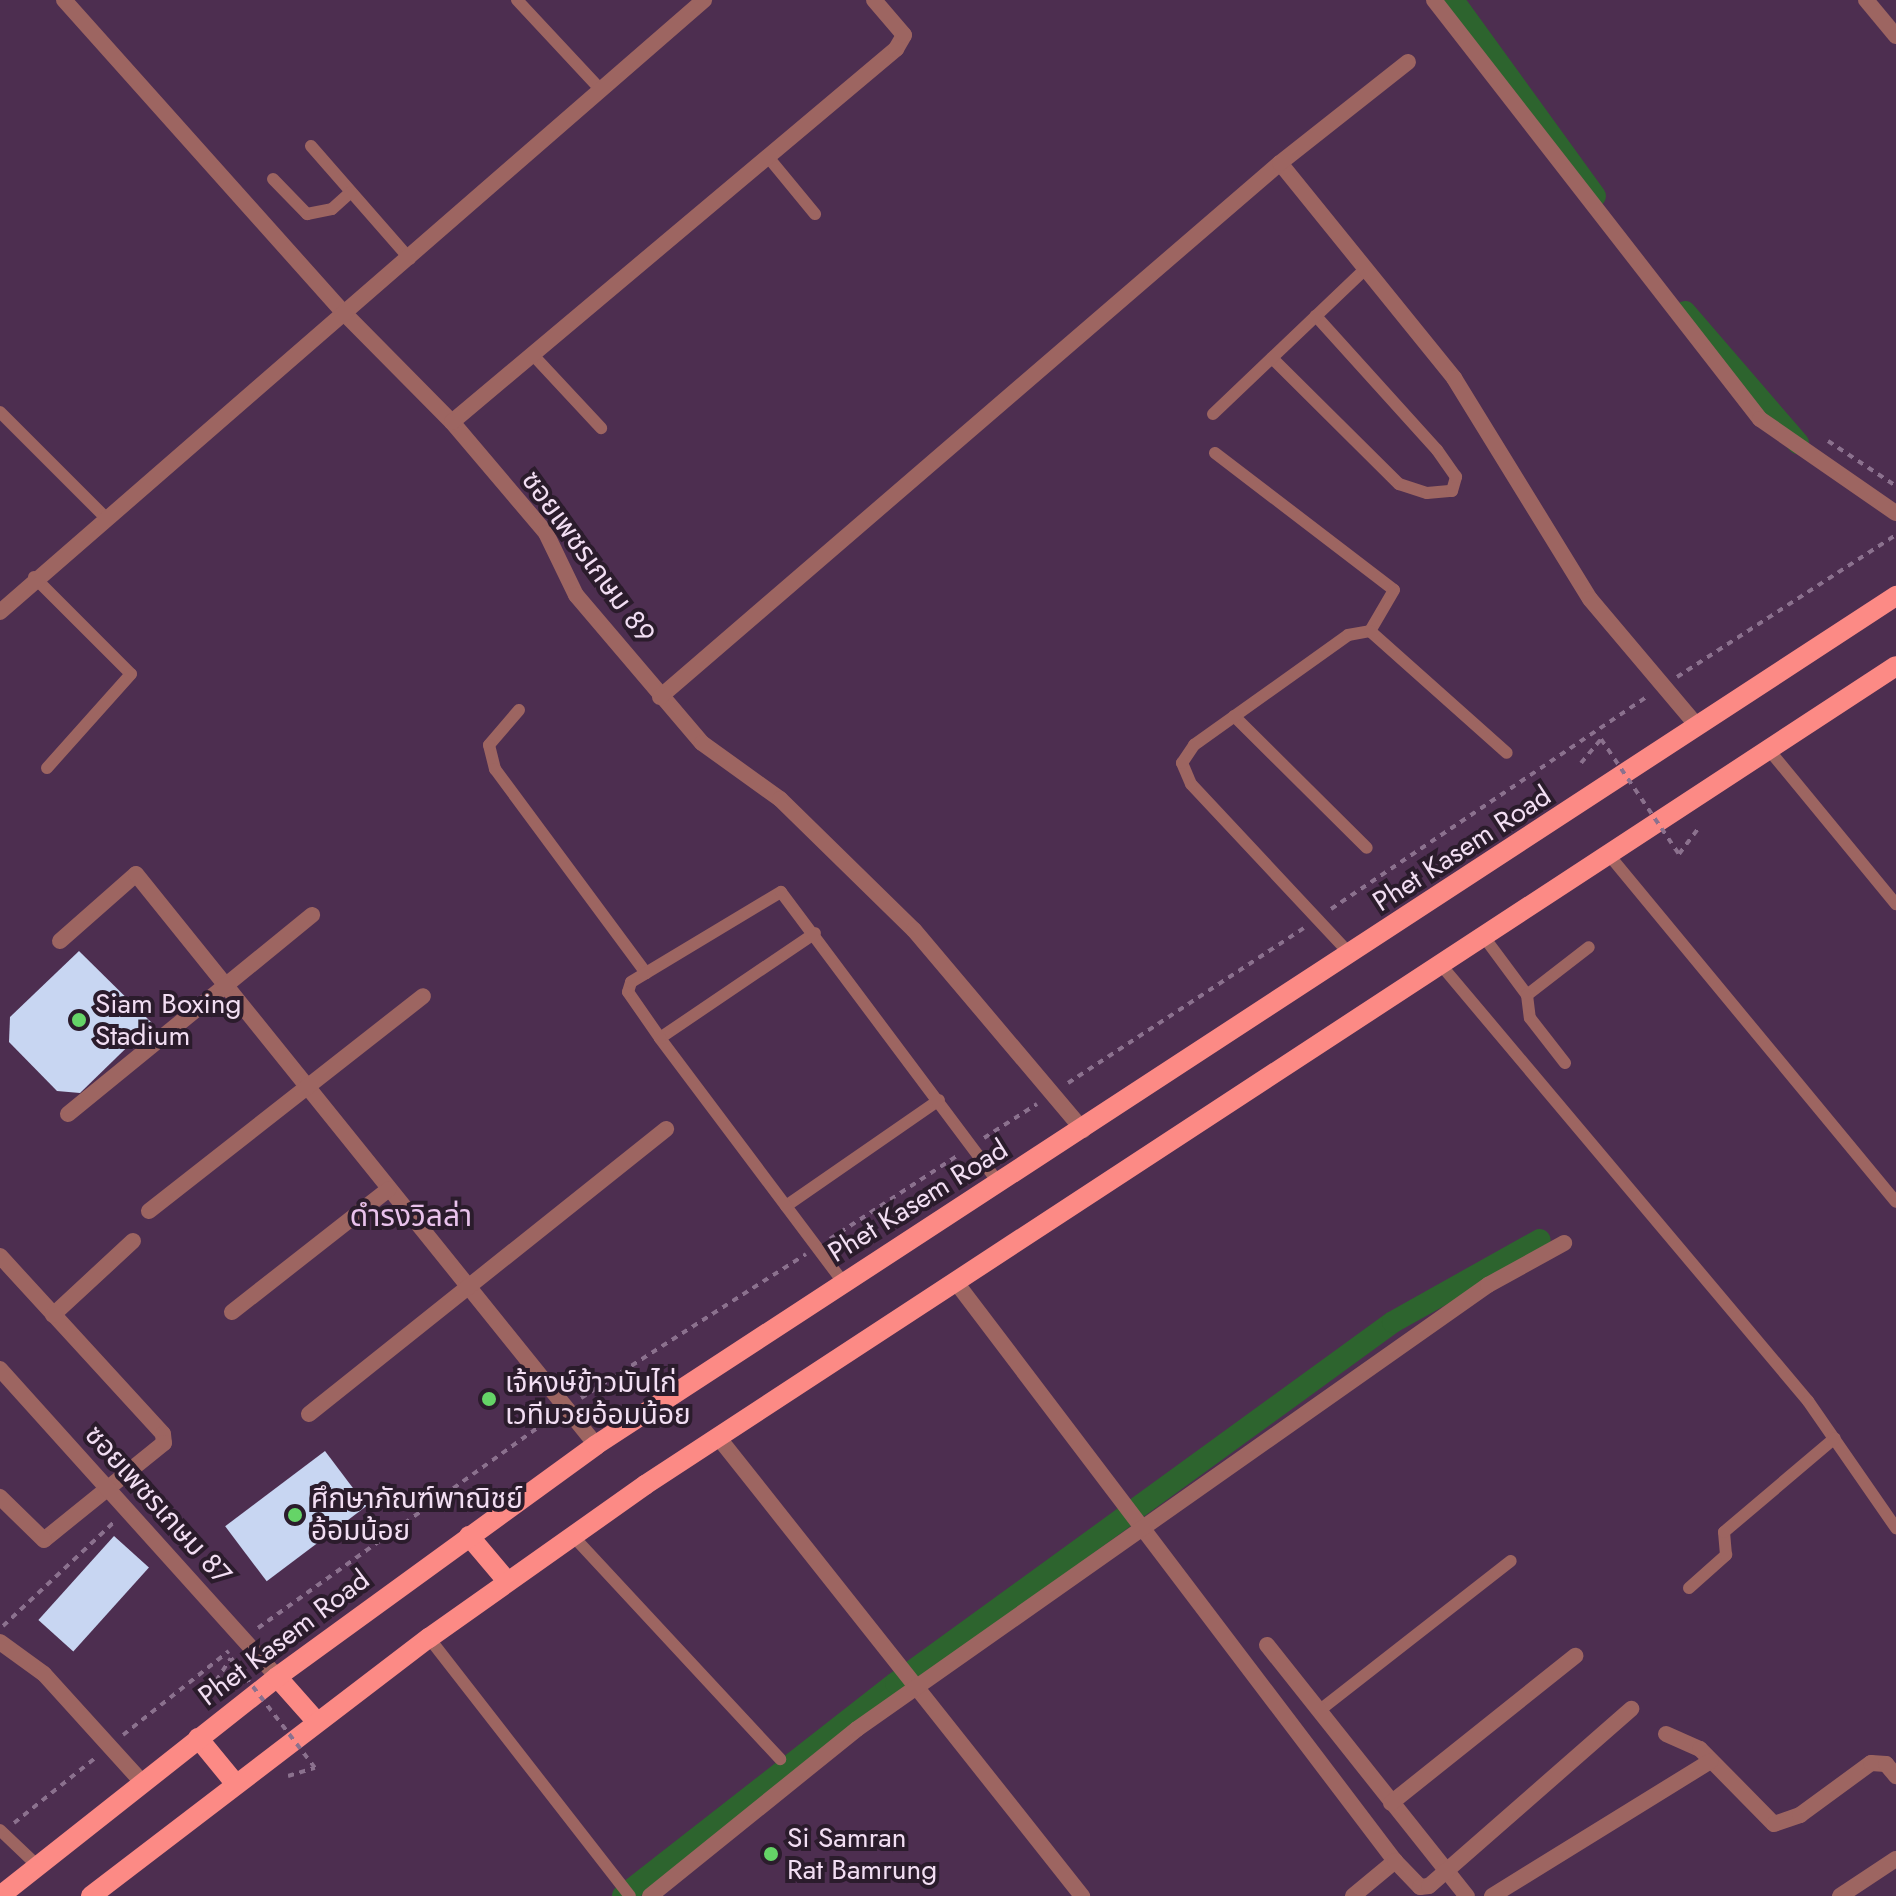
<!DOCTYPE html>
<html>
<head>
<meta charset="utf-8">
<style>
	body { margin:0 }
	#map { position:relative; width:1896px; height:1896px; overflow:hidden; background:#4d2e50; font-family:Jost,"Noto Sans Thai",sans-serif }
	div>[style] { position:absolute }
	.canal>* { height:22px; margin:-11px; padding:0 11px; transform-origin:11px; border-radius:11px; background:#2d642e }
	.building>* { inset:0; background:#c8d6f2; transform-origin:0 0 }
	.path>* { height:4px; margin-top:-2px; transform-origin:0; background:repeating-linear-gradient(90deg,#8b718e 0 6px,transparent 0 12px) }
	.lane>* { height:12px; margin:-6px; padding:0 6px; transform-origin:6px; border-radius:6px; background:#9d6561 }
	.street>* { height:16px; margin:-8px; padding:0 8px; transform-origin:8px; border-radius:8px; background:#9d6561 }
	.primary>* { height:20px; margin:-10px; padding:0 10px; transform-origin:10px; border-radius:10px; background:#fc8a85 }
	.path-bridge>* { height:4px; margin-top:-2px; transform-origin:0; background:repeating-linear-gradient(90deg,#8b718e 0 6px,transparent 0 12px) }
	.dots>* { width:22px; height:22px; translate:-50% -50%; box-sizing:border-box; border:4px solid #2b1c2c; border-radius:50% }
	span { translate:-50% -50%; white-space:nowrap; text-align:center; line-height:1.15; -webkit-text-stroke:8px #2b1c2c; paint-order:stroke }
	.street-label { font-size:28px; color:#f2def3 }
	.poi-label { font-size:28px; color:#f2def3 }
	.left { translate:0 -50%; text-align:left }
	.neighbourhood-label { font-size:30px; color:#e9c2ec }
</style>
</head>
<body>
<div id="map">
	<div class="canal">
		<i style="left:1453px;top:0;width:242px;rotate:54.1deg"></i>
		<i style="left:1685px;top:312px;width:173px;rotate:49.2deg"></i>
		<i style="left:623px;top:1896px;width:346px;rotate:-38deg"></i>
		<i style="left:896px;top:1683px;width:614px;rotate:-35.99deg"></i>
		<i style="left:1393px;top:1322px;width:168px;rotate:-29.2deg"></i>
	</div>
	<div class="building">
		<i style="clip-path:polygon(79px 951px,152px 1023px,80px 1093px,57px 1091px,9px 1042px,10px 1017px)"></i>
		<i style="left:325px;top:1451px;width:69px;height:125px;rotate:53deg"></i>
		<i style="left:114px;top:1536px;width:47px;height:113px;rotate:42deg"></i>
	</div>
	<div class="path">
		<i style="left:1828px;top:441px;width:82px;rotate:33.5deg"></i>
		<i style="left:1677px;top:677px;width:261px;rotate:-33deg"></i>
		<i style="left:1581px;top:763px;width:31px;rotate:-50deg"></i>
		<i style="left:1679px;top:854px;width:31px;rotate:-53deg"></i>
		<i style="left:1331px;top:909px;width:383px;rotate:-33.9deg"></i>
		<i style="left:1068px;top:1083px;width:282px;rotate:-33.3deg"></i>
		<i style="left:984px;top:1138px;width:63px;rotate:-32.7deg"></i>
		<i style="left:830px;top:1239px;width:155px;rotate:-33.2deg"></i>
		<i style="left:581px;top:1398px;width:267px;rotate:-32.6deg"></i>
		<i style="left:3px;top:1626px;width:151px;rotate:-43.1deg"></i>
		<i style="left:258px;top:1628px;width:363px;rotate:-35.6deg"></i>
		<i style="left:216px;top:1681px;width:27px;rotate:-57deg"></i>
		<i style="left:123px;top:1735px;width:135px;rotate:-38.4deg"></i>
		<i style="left:288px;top:1776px;width:28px;rotate:-17deg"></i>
		<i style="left:14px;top:1823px;width:104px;rotate:-38.7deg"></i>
	</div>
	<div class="lane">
		<i style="left:517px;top:0;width:123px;rotate:47deg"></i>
		<i style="left:311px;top:146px;width:150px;rotate:48.8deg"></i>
		<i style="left:768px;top:157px;width:74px;rotate:50.5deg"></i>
		<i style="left:273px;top:179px;width:49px;rotate:45.8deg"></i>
		<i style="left:307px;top:214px;width:25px;rotate:-11deg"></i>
		<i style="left:332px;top:209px;width:25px;rotate:-42deg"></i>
		<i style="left:533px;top:355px;width:100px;rotate:47deg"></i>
		<i style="left:1272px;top:358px;width:179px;rotate:44.8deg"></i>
		<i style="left:1399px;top:484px;width:29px;rotate:18deg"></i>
		<i style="left:1427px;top:493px;width:25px;rotate:-5deg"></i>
		<i style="left:1452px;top:491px;width:15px;rotate:-74deg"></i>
		<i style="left:1456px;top:477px;width:33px;rotate:-125deg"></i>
		<i style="left:1437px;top:450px;width:181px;rotate:-132.1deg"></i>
		<i style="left:0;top:412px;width:151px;rotate:45deg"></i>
		<i style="left:1213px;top:414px;width:209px;rotate:-43.6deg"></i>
		<i style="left:1215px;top:453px;width:225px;rotate:37.4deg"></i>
		<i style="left:1394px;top:590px;width:48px;rotate:120.3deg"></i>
		<i style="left:34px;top:577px;width:137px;rotate:45deg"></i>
		<i style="left:131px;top:674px;width:126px;rotate:131.8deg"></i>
		<i style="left:519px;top:710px;width:46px;rotate:130.6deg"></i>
		<i style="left:489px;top:745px;width:25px;rotate:76deg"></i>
		<i style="left:495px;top:769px;width:254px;rotate:53.5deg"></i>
		<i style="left:1234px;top:716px;width:187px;rotate:44.8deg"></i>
		<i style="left:1769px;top:750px;width:200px;rotate:50.5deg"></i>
		<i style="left:1609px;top:855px;width:450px;rotate:50.4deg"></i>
		<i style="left:1484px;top:937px;width:72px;rotate:53.4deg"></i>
		<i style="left:1527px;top:995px;width:78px;rotate:-37.7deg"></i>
		<i style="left:1351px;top:955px;width:234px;rotate:-133.1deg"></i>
		<i style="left:1191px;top:784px;width:23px;rotate:-113deg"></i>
		<i style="left:1182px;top:763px;width:22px;rotate:-56deg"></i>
		<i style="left:1194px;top:745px;width:189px;rotate:-35.5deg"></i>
		<i style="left:1348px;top:635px;width:22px;rotate:-10deg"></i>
		<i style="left:1370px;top:631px;width:183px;rotate:41.7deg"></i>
		<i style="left:1441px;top:965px;width:570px;rotate:49.91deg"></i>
		<i style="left:1808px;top:1401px;width:155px;rotate:55.3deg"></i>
		<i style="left:1527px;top:995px;width:23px;rotate:83deg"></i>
		<i style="left:1530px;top:1018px;width:57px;rotate:52.1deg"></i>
		<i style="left:660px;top:1038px;width:187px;rotate:-34.1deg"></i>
		<i style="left:786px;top:1206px;width:186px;rotate:-34.7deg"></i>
		<i style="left:843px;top:1282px;width:305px;rotate:-126.9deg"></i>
		<i style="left:660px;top:1038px;width:56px;rotate:-124.8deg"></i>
		<i style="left:628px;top:992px;width:10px;rotate:-73deg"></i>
		<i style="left:631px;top:982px;width:175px;rotate:-31deg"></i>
		<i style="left:781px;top:892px;width:364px;rotate:53.2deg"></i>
		<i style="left:572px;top:1535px;width:306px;rotate:47.1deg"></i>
		<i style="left:1689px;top:1588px;width:50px;rotate:-41.7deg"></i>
		<i style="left:1726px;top:1555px;width:23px;rotate:-95deg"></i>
		<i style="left:1724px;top:1532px;width:145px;rotate:-40.3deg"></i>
		<i style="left:429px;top:1638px;width:327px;rotate:52.1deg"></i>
		<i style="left:1320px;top:1710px;width:242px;rotate:-38deg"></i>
		<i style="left:0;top:1830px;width:52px;rotate:43.5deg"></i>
	</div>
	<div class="street">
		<i style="left:64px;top:0;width:423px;rotate:48.2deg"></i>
		<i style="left:346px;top:315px;width:151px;rotate:45.3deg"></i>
		<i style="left:452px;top:422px;width:145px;rotate:49.7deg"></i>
		<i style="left:546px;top:533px;width:69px;rotate:64.2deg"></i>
		<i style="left:576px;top:595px;width:194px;rotate:49.6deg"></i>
		<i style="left:702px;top:743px;width:96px;rotate:35.7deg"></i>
		<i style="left:780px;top:799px;width:187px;rotate:44.4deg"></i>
		<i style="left:914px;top:930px;width:262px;rotate:49.8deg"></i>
		<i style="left:1434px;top:0;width:531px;rotate:52.12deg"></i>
		<i style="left:1760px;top:419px;width:165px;rotate:34.7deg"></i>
		<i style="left:1866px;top:0;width:47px;rotate:50.2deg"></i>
		<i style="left:1280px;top:163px;width:277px;rotate:51deg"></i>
		<i style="left:1454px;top:378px;width:259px;rotate:58.4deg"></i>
		<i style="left:1590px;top:599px;width:167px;rotate:49.8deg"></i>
		<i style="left:452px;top:422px;width:580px;rotate:-40.03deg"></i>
		<i style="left:896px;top:49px;width:16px;rotate:-60deg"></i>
		<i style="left:904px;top:35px;width:46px;rotate:-130.6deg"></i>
		<i style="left:0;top:612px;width:933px;rotate:-41deg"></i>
		<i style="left:660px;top:697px;width:818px;rotate:-40.74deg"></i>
		<i style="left:1280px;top:163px;width:163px;rotate:-38.3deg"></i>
		<i style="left:60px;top:941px;width:101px;rotate:-41.4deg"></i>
		<i style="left:136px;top:874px;width:733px;rotate:51.14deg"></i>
		<i style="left:68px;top:1114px;width:315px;rotate:-39.2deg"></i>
		<i style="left:149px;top:1211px;width:348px;rotate:-38.1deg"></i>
		<i style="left:0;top:1256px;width:241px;rotate:47.5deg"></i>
		<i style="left:163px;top:1434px;width:9px;rotate:84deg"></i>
		<i style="left:164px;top:1443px;width:154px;rotate:141.1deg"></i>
		<i style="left:44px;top:1540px;width:62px;rotate:-135.7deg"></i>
		<i style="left:955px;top:1281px;width:728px;rotate:52.82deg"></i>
		<i style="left:232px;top:1312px;width:199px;rotate:-38.1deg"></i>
		<i style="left:53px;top:1315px;width:109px;rotate:-42.8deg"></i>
		<i style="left:0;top:1369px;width:414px;rotate:48deg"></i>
		<i style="left:309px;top:1414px;width:457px;rotate:-38.6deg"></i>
		<i style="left:718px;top:1437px;width:586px;rotate:51.58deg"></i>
		<i style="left:0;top:1642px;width:54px;rotate:36deg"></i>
		<i style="left:44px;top:1674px;width:146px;rotate:47.8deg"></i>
		<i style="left:1267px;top:1645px;width:321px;rotate:51.5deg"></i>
		<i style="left:1666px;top:1734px;width:37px;rotate:24deg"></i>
		<i style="left:1700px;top:1749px;width:105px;rotate:45.4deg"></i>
		<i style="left:1774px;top:1824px;width:28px;rotate:-19deg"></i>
		<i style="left:1800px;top:1815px;width:88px;rotate:-36.2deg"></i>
		<i style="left:1871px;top:1763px;width:15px;rotate:4deg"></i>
		<i style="left:1886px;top:1764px;width:16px;rotate:50deg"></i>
		<i style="left:1391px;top:1803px;width:236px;rotate:-38.6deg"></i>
		<i style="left:650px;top:1896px;width:266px;rotate:-38.9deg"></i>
		<i style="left:857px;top:1729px;width:772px;rotate:-35.13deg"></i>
		<i style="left:1488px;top:1285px;width:87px;rotate:-28.9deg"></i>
		<i style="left:1353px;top:1896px;width:55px;rotate:-39.8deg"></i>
		<i style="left:1395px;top:1861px;width:36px;rotate:46deg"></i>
		<i style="left:1420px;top:1887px;width:9px;rotate:-6deg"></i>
		<i style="left:1429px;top:1886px;width:269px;rotate:-41.2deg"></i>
		<i style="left:1492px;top:1896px;width:257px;rotate:-31.7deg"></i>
		<i style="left:1840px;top:1896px;width:67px;rotate:-33.5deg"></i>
	</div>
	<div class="primary">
		<i style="left:469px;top:1536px;width:59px;rotate:49.8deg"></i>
		<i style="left:277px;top:1677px;width:59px;rotate:48.4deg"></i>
		<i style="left:198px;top:1738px;width:58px;rotate:50.6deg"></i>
		<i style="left:0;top:1896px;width:353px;rotate:-38.3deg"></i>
		<i style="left:277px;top:1677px;width:394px;rotate:-36deg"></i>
		<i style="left:596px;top:1445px;width:1553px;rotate:-33.15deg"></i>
		<i style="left:91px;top:1896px;width:425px;rotate:-37.4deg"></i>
		<i style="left:429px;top:1638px;width:265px;rotate:-35.3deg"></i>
		<i style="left:645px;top:1485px;width:1495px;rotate:-33.21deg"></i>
	</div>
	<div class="path-bridge">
		<i style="left:1601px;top:739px;width:139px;rotate:55.9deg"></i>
		<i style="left:231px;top:1658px;width:138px;rotate:52.6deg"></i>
	</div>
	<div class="dots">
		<i style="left:79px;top:1020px;background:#65d467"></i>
		<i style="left:489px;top:1399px;background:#65d467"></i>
		<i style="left:295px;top:1515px;background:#65d467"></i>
		<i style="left:771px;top:1854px;background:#65d467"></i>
	</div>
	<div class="street-label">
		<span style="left:588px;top:557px;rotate:54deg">ซอยเพชรเกษม 89</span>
		<span style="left:1462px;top:849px;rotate:-33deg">Phet Kasem Road</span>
		<span style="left:918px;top:1201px;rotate:-32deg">Phet Kasem Road</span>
		<span style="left:158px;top:1505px;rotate:48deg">ซอยเพชรเกษม 87</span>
		<span style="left:284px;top:1638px;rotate:-37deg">Phet Kasem Road</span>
	</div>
	<div class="poi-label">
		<span class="left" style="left:95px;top:1020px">Siam Boxing<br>Stadium</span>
		<span class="left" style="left:505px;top:1399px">เจ้หงษ์ข้าวมันไก่<br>เวทีมวยอ้อมน้อย</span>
		<span class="left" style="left:311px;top:1515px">ศึกษาภัณฑ์พาณิชย์<br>อ้อมน้อย</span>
		<span class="left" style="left:787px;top:1854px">Si Samran<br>Rat Bamrung</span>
	</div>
	<div class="neighbourhood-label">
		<span style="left:411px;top:1216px">ดำรงวิลล่า</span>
	</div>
</div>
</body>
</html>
